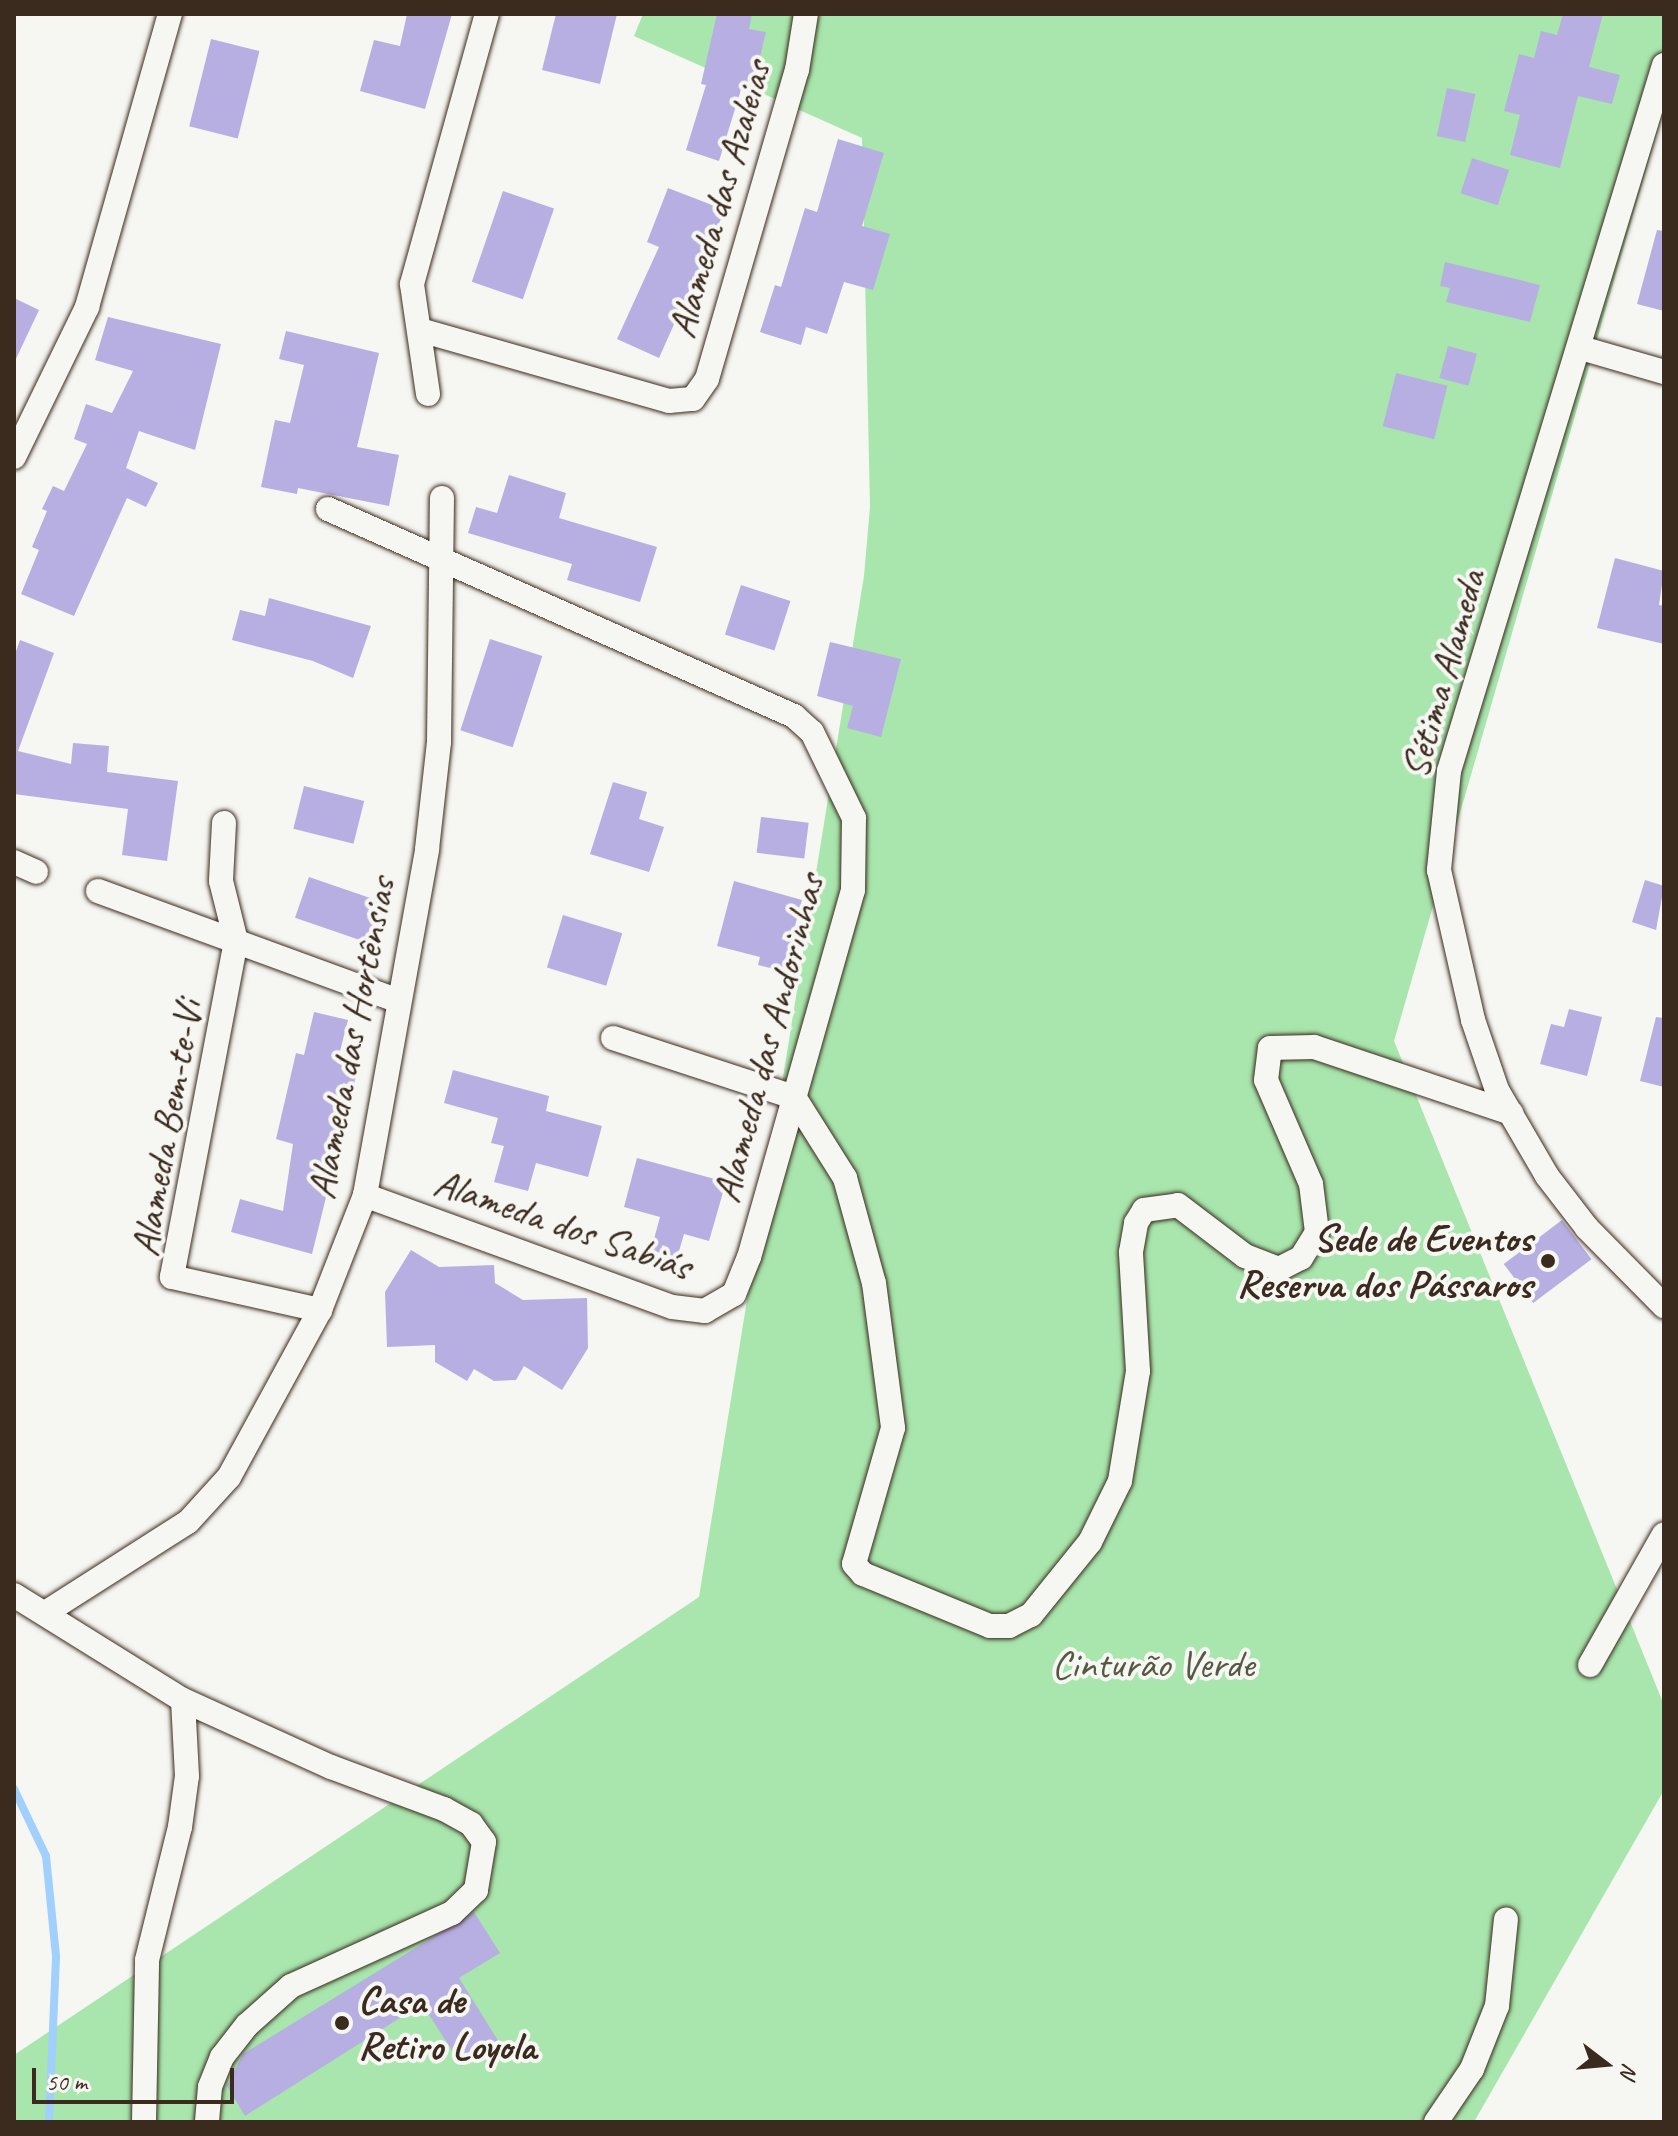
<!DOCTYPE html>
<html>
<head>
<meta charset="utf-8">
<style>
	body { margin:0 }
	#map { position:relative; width:1678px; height:2136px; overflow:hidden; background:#f6f6f2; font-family:Caveat,sans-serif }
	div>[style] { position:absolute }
	.green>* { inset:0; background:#a8e6ad }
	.stream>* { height:8px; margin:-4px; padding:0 4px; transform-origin:4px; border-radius:4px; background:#a2d0fd }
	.building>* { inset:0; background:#b7afe1; transform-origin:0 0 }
	.roads { filter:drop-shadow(0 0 2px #3b2a1e) drop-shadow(0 0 2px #3b2a1e) }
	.minor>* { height:24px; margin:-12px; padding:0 12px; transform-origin:12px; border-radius:12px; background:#f6f6f2 }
	.dots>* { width:22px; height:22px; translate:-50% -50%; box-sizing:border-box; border:4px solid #f6f6f2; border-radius:50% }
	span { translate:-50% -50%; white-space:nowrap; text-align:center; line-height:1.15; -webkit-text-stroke:8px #f6f6f2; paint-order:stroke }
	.street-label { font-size:40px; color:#3b2a1e }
	.poi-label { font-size:40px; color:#3b2a1e; font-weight:700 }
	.right { translate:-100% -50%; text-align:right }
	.left { translate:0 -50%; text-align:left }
	.park-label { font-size:40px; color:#565942 }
	.frame { position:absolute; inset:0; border:16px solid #3b2a1e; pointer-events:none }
	.north { position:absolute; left:1566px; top:2024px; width:80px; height:80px; -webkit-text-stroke:6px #f6f6f2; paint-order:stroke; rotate:106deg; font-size:22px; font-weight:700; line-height:32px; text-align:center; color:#3b2a1e }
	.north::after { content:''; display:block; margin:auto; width:28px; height:36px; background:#3b2a1e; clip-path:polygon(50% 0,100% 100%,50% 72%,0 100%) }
	.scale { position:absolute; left:32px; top:2068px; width:202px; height:36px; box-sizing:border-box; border:4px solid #3b2a1e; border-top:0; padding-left:10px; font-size:24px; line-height:28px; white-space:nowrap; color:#3b2a1e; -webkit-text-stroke:6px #f6f6f2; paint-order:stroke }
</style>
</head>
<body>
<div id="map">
	<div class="green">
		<i style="clip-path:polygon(643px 14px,1664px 14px,1664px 108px,1394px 1041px,1664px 1705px,1664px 1790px,1474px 2122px,14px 2122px,14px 2055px,699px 1597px,864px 576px,870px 507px,862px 138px,634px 36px)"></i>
	</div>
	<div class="stream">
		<i style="left:14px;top:1789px;width:74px;rotate:64.5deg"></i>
		<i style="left:46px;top:1856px;width:101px;rotate:84.3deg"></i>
		<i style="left:56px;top:1957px;width:165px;rotate:92.4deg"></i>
	</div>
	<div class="building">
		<i style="clip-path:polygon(407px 14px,452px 14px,425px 109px,360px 91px,374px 40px,400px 46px)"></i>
		<i style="clip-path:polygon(556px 14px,617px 14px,600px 84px,542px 70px)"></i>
		<i style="clip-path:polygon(717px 14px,752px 14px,749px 29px,766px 32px,753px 86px,743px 83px,719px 161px,686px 150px,706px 85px,701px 84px)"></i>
		<i style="clip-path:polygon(1563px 14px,1603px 14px,1589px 67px,1620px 75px,1612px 104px,1578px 96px,1560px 168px,1510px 155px,1520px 115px,1504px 111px,1519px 54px,1534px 58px,1541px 31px,1557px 35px)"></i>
		<i style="left:211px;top:39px;width:50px;height:90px;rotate:14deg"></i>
		<i style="left:1447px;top:88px;width:29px;height:49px;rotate:12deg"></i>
		<i style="clip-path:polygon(838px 139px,884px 153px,862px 226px,890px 234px,873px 290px,844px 282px,827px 334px,806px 327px,801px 345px,760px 332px,775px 285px,781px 287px,805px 208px,817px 212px)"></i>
		<i style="left:1472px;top:158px;width:39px;height:37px;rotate:18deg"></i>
		<i style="clip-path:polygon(668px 188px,725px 210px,659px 358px,617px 339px,659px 247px,647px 242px)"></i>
		<i style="left:503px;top:191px;width:54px;height:96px;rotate:19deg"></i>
		<i style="clip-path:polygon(1657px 230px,1664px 231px,1664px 311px,1637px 304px)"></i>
		<i style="clip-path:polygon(1445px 262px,1540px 285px,1530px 322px,1446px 302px,1450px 288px,1440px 286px)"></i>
		<i style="clip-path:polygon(14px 298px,39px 310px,14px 363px)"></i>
		<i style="clip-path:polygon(108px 317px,221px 344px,195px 450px,139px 431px,126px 468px,158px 483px,146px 507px,127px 498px,74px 616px,21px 594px,39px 550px,32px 547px,47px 511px,42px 509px,53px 486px,64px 491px,87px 444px,74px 439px,86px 404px,112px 413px,133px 371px,95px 360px)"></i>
		<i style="clip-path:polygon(286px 331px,379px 353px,357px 447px,399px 455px,389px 506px,298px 488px,297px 494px,261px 487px,275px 420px,290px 423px,304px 365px,279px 359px)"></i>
		<i style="left:1448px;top:346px;width:30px;height:33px;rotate:15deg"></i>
		<i style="left:1396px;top:373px;width:53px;height:55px;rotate:14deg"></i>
		<i style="clip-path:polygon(509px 475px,566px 493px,559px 518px,657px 547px,640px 602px,567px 580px,572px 564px,468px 533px,476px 507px,497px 513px)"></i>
		<i style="clip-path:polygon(1615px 558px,1664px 571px,1659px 605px,1664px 606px,1664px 644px,1597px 628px)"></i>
		<i style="left:741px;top:585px;width:52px;height:52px;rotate:18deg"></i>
		<i style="clip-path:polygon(269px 598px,371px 626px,353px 678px,313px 661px,232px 640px,240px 610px,265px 616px)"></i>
		<i style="left:490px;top:639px;width:55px;height:96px;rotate:18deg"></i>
		<i style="clip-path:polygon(20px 640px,54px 653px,18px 751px,71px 764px,73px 743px,109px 746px,107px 772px,178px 781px,167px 861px,122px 855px,128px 809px,14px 794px,14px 657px)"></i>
		<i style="clip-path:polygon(830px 642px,901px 659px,881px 737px,847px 728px,853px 706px,817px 696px)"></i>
		<i style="clip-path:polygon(613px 782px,647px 792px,639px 819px,664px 827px,649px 872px,590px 854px)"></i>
		<i style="left:304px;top:786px;width:62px;height:44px;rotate:14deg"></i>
		<i style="left:761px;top:817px;width:48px;height:36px;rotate:7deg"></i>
		<i style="left:309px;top:877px;width:77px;height:43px;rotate:19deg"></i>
		<i style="clip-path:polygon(1645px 880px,1664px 886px,1656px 930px,1632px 922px)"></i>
		<i style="clip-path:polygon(734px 881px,802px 900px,783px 971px,758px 965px,760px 957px,717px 946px)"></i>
		<i style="left:563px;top:915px;width:62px;height:55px;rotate:17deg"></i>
		<i style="clip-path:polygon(1569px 1009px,1602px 1017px,1587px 1076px,1540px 1064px,1551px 1024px,1564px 1027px)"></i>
		<i style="clip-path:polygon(314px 1012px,348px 1020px,337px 1063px,358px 1068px,312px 1254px,231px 1232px,240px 1199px,283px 1211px,293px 1144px,276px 1139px,296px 1053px,304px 1055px)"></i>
		<i style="clip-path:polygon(1656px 1017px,1664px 1018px,1664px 1087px,1640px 1081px)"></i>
		<i style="clip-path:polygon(453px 1070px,549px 1096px,546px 1111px,602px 1126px,588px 1177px,536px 1163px,528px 1191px,494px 1182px,504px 1146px,491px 1143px,498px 1118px,444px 1103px)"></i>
		<i style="clip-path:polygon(637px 1158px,726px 1182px,709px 1241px,684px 1234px,677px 1258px,651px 1250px,660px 1217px,624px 1207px)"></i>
		<i style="left:1562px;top:1220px;width:49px;height:73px;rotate:53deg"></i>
		<i style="clip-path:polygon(411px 1250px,439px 1267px,494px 1265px,495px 1283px,523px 1300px,587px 1298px,588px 1348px,562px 1390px,524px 1366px,516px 1380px,494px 1381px,474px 1369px,467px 1381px,435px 1362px,435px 1345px,387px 1347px,385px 1292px)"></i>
		<i style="clip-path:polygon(474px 1912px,500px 1953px,459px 1978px,499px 2042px,462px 2066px,422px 2004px,245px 2116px,227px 2086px,243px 2054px)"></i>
	</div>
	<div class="roads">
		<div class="minor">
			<i style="left:1664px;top:65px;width:738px;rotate:106.94deg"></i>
			<i style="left:1449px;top:771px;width:100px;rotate:95.8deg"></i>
			<i style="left:1439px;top:870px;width:154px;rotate:77.2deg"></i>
			<i style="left:1473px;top:1020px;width:74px;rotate:71.1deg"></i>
			<i style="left:1497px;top:1090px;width:99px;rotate:59.8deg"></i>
			<i style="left:1547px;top:1176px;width:66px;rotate:52.4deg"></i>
			<i style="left:1587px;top:1228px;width:110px;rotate:45.4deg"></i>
			<i style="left:420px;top:330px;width:259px;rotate:15.9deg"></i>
			<i style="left:669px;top:401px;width:24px;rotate:-5deg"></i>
			<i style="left:693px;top:399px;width:24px;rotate:-55deg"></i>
			<i style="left:707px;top:379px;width:322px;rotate:-73.8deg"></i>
			<i style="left:797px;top:70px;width:57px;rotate:-80.9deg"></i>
			<i style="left:1581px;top:348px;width:86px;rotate:16.1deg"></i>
			<i style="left:428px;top:394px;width:111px;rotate:-98.3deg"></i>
			<i style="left:412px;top:284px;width:280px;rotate:-74.5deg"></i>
			<i style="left:14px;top:457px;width:167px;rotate:-64deg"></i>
			<i style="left:87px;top:307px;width:305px;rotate:-74.2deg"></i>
			<i style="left:328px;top:509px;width:510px;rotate:23.95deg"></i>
			<i style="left:794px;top:716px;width:24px;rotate:42deg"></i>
			<i style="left:812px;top:732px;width:96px;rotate:64deg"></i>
			<i style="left:854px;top:818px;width:72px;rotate:90.8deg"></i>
			<i style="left:853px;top:890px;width:381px;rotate:105.8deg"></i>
			<i style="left:749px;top:1257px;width:40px;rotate:112deg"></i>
			<i style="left:734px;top:1294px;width:34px;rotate:150deg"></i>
			<i style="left:705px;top:1311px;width:33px;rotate:-173deg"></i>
			<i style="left:672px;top:1307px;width:327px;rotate:-160deg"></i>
			<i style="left:224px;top:823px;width:58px;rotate:93deg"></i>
			<i style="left:221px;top:881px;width:62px;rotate:76deg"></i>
			<i style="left:236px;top:941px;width:342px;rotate:100.8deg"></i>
			<i style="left:172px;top:1277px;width:152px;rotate:12.6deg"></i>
			<i style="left:14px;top:862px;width:24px;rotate:24deg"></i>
			<i style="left:98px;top:891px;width:320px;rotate:20.1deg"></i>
			<i style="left:613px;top:1038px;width:190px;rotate:18.1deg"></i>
			<i style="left:794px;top:1097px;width:96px;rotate:57.8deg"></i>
			<i style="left:845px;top:1178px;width:109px;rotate:74.6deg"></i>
			<i style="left:874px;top:1283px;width:146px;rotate:82.5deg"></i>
			<i style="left:893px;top:1428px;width:141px;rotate:106deg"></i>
			<i style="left:854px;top:1564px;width:13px;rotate:48deg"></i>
			<i style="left:863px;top:1574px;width:137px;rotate:22.3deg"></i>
			<i style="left:990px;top:1626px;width:19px"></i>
			<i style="left:1009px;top:1626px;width:25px;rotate:-27deg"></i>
			<i style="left:1031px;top:1615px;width:94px;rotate:-51.1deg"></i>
			<i style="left:1090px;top:1542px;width:68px;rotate:-63.8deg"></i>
			<i style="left:1120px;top:1481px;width:111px;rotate:-80.7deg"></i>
			<i style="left:1138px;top:1371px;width:119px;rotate:-93.4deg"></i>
			<i style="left:1131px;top:1252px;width:29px;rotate:-80deg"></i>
			<i style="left:1136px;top:1223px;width:15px;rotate:-58deg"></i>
			<i style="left:1144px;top:1210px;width:34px;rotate:-8deg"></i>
			<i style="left:1178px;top:1205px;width:84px;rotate:37.3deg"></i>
			<i style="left:1245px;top:1256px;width:36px;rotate:21deg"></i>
			<i style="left:1279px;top:1269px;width:25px;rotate:-27deg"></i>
			<i style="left:1301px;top:1258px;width:31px;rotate:-58deg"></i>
			<i style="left:1317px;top:1232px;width:48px;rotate:-97.1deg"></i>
			<i style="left:1311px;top:1184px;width:113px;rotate:-113.4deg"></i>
			<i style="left:1266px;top:1080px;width:32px;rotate:-83deg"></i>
			<i style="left:1270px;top:1048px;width:44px;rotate:-1.3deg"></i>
			<i style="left:1314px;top:1047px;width:208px;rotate:18.5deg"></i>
			<i style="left:14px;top:1595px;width:199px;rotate:31.9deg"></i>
			<i style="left:183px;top:1700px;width:162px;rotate:24.4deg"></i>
			<i style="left:331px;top:1767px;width:121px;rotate:20.4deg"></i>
			<i style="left:444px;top:1809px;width:31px;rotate:29deg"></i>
			<i style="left:471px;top:1824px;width:22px;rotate:54deg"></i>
			<i style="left:484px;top:1842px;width:49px;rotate:99.5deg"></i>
			<i style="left:476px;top:1890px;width:33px;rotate:136deg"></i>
			<i style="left:452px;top:1913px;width:177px;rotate:155.6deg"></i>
			<i style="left:291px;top:1986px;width:59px;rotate:138.4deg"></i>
			<i style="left:247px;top:2025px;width:41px;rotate:128deg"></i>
			<i style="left:222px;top:2057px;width:32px;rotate:112deg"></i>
			<i style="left:210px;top:2087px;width:35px;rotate:95deg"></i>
			<i style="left:45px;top:1613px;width:169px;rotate:-32.5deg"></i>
			<i style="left:188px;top:1522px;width:61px;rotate:-47.7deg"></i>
			<i style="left:229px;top:1477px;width:190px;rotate:-61.4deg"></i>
			<i style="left:320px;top:1310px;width:123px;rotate:-68.6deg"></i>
			<i style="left:365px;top:1195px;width:352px;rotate:-79.8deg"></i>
			<i style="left:427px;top:849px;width:108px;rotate:-83.6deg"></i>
			<i style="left:439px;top:742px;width:244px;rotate:-89.3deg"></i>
			<i style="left:1590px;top:1665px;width:150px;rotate:-60.5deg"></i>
			<i style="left:144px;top:2122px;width:162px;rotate:-88.9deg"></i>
			<i style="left:147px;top:1960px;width:137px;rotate:-76.1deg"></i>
			<i style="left:180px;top:1827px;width:51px;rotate:-82.2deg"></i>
			<i style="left:187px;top:1776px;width:76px;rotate:-93deg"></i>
			<i style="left:1436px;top:2122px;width:64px;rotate:-55.8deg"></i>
			<i style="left:1472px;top:2069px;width:68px;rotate:-68.4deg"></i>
			<i style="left:1497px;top:2006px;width:87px;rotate:-84.1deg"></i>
		</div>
	</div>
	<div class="dots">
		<i style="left:1548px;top:1261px;background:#3b2a1e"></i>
		<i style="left:342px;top:2023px;background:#3b2a1e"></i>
	</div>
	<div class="street-label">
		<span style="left:719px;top:199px;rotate:-74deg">Alameda das Azaleias</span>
		<span style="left:1443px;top:674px;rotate:-74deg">Sétima Alameda</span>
		<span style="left:351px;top:1038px;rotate:-79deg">Alameda das Hortênsias</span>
		<span style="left:768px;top:1038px;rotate:-75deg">Alameda das Andorinhas</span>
		<span style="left:166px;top:1128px;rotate:-80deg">Alameda Bem-te-Vi</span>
		<span style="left:563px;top:1224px;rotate:19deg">Alameda dos Sabiás</span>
	</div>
	<div class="poi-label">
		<span class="right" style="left:1532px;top:1261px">Sede de Eventos<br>Reserva dos Pássaros</span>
		<span class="left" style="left:358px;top:2023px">Casa de<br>Retiro Loyola</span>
	</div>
	<div class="park-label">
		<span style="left:1153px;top:1664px">Cinturão Verde</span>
	</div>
	<div class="frame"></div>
	<div class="north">N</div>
	<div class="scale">50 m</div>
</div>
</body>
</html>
